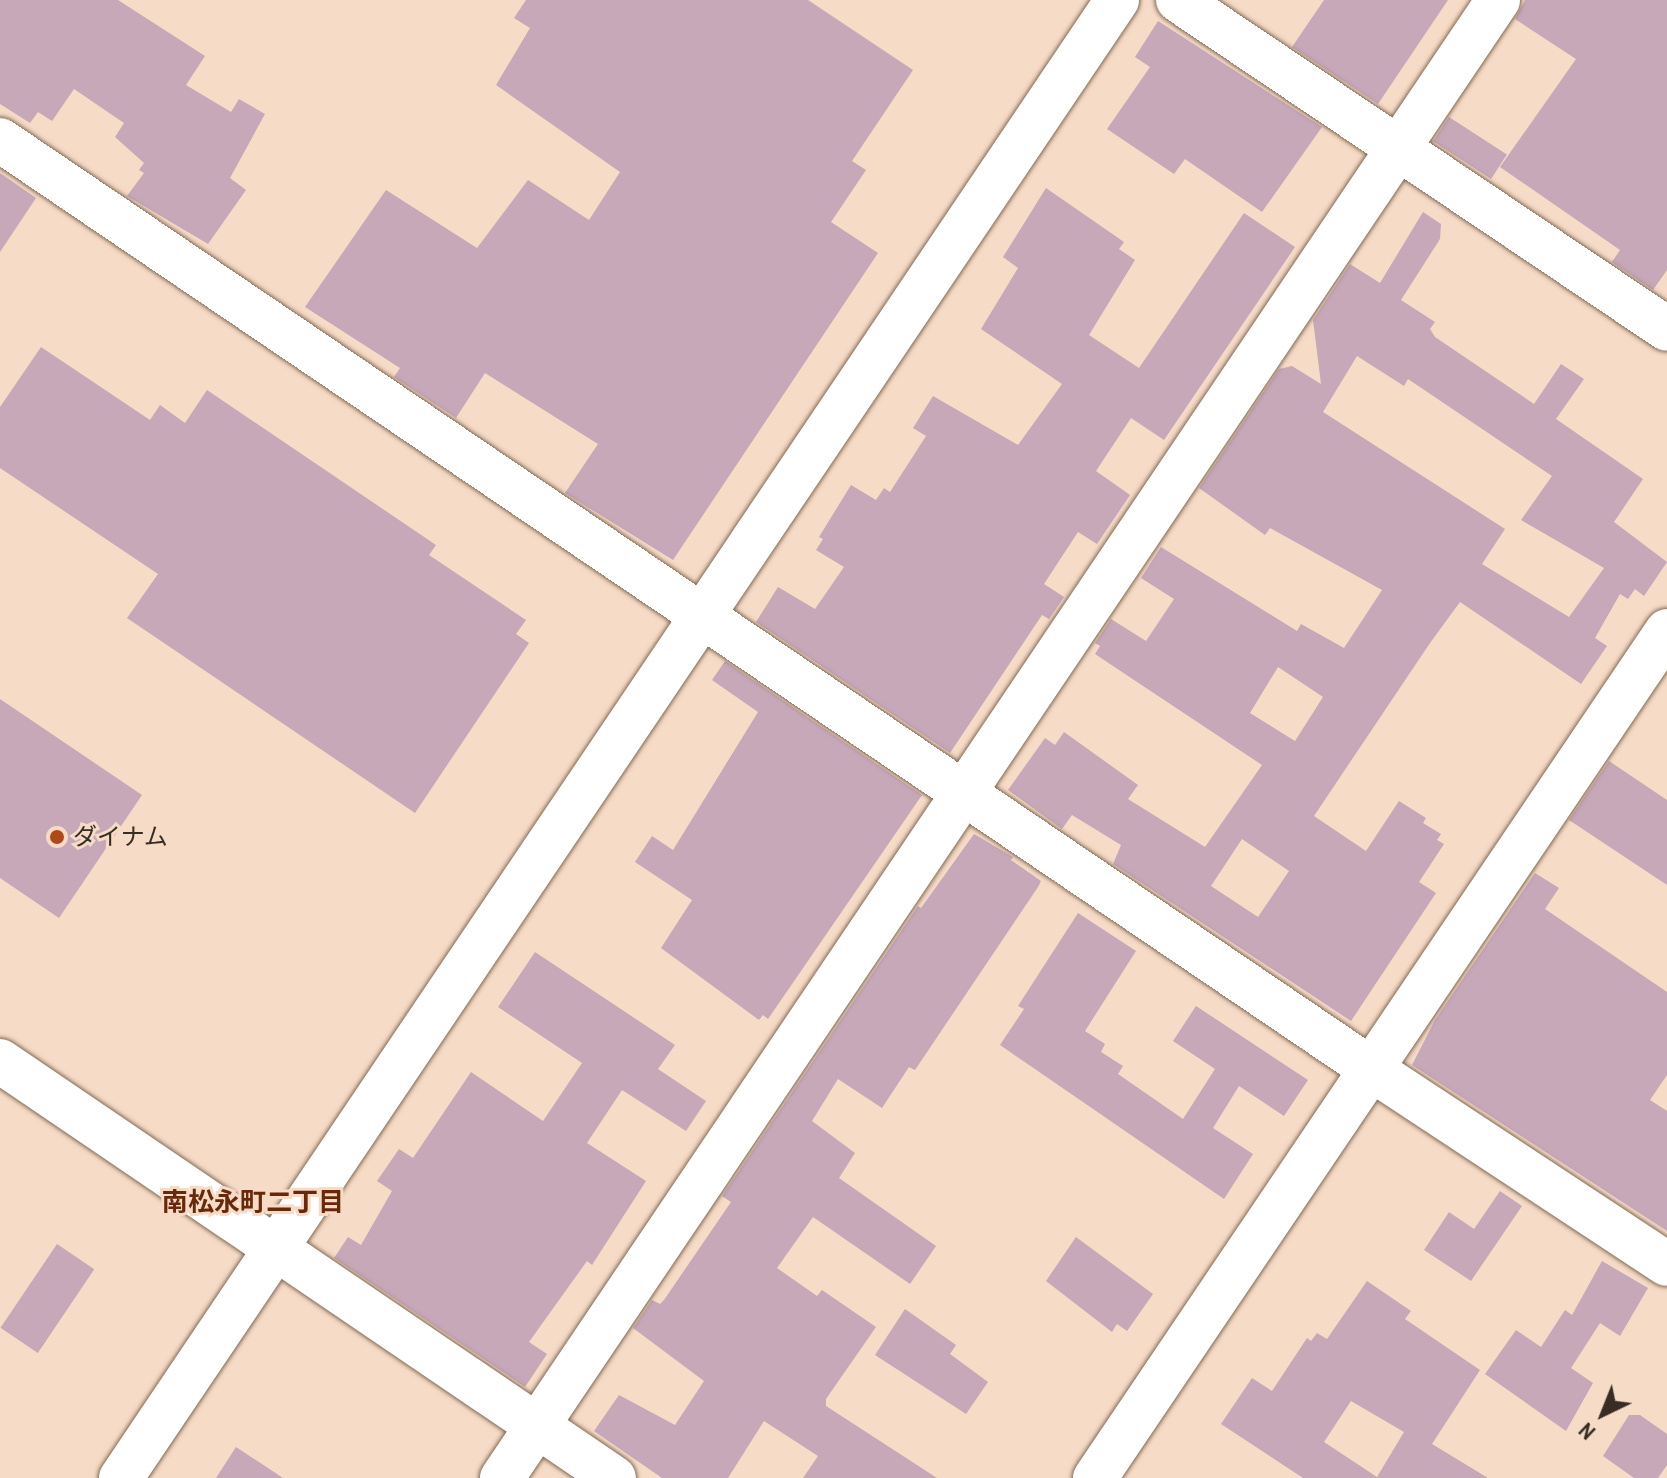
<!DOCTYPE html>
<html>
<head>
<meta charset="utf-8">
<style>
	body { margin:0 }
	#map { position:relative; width:1667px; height:1478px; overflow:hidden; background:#f6dbc6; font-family:"Archivo Narrow","Noto Sans JP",sans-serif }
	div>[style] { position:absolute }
	.building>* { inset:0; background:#c6a8b9; transform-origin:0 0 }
	.roads { filter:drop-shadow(0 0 2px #816a56) drop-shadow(0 0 2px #816a56) }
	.minor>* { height:44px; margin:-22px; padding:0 22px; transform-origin:22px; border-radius:22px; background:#fff }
	.dots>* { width:22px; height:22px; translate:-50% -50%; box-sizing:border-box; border:4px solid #f6dbc6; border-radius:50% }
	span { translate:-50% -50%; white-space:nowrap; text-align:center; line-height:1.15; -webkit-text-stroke:6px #f6dbc6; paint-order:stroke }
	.poi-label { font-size:24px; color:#372d25 }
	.left { translate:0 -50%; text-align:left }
	.neighbourhood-label { font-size:26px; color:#68290a; font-weight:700 }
	.north { position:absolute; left:1563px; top:1374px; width:80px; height:80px; -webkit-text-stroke:6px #f6dbc6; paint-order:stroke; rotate:223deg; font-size:22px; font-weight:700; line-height:32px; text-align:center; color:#372d25 }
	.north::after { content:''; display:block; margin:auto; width:28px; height:36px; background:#372d25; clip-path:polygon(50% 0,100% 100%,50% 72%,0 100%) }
</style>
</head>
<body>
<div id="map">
	<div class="building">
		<i style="clip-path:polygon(0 0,118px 0,205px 56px,186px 85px,231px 112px,239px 99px,265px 114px,230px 178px,246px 190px,208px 244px,127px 196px,144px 173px,139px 170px,144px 163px,115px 137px,124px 123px,74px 89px,52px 121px,38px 112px,30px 123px,0 104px)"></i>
		<i style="clip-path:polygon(526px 0,808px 0,913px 70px,852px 161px,866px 170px,831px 222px,878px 253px,673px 560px,565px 493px,598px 444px,485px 373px,456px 418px,394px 377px,400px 368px,305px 307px,386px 190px,477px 248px,528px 180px,589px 220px,620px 172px,496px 85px,530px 28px,514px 18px)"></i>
		<i style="clip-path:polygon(1324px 0,1448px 0,1378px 104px,1292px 47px)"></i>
		<i style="clip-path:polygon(1525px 0,1667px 0,1667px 270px,1653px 290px,1612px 262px,1620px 250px,1500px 167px,1576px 59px,1515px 19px)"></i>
		<i style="clip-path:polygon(1158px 21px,1322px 127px,1262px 212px,1185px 159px,1174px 174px,1107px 129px,1150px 67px,1135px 57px)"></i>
		<i style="left:1449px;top:117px;width:69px;height:29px;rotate:33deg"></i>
		<i style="clip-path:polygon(0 173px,36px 198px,0 252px)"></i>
		<i style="clip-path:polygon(1046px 188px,1124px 242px,1119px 249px,1135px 260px,1089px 335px,1139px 368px,1244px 213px,1295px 247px,1164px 440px,1131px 418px,1096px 471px,1130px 495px,1097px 544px,1078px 532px,1044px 584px,1064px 597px,1049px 619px,1042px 615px,950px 753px,756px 622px,778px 587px,815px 609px,844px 567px,816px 550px,823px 539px,819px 537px,851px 485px,876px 500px,884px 488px,890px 492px,926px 436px,913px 428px,933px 396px,1018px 445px,1062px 384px,981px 329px,1018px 268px,1003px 257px)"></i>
		<i style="clip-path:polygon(evenodd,1423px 212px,1441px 224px,1440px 239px,1401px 300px,1435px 322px,1430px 329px,1435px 337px,1534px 404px,1561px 364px,1584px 379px,1556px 419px,1643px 479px,1614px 522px,1667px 562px,1644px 596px,1635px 589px,1628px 599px,1620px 594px,1595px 638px,1607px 646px,1581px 684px,1460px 602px,1430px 643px,1314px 816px,1366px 851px,1399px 801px,1426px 818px,1423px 823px,1441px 834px,1437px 840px,1444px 844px,1419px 882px,1436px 893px,1351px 1021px,1113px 864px,1121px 845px,1072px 815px,1062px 829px,1008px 790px,1045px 738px,1055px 745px,1064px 732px,1138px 785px,1128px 799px,1205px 847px,1262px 765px,1095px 654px,1100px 646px,1095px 643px,1111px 619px,1146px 641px,1174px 599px,1141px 578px,1161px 547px,1297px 631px,1301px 624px,1344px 648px,1382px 590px,1270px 528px,1265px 535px,1199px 488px,1279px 369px,1292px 366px,1321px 384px,1313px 320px,1350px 264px,1380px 283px,1423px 212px,1357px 356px,1404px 386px,1408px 379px,1552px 476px,1521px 520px,1604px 568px,1569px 617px,1482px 564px,1505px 529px,1323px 412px,1357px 356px,1423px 212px,1278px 667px,1323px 697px,1295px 741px,1250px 713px,1278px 667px,1423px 212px,1242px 839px,1289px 871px,1258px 917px,1211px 886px,1242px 839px)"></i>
		<i style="clip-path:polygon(41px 347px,150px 420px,160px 405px,185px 423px,207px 390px,436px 545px,429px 555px,526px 620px,516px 634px,529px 643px,415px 813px,127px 618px,158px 574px,0 468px,0 407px)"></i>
		<i style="clip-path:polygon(725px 661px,922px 795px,768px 1019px,763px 1015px,759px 1020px,661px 948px,692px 900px,635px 862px,652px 836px,673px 850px,758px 712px,712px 680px)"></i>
		<i style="clip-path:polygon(0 699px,142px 795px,59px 918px,0 878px)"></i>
		<i style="clip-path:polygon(1609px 761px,1667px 800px,1667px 885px,1569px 820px)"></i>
		<i style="clip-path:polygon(974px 834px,1013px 857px,1011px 860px,1041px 881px,1038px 887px,915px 1070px,909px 1067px,882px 1108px,838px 1079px,812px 1121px,855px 1153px,839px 1178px,936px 1246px,910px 1284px,813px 1217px,777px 1268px,817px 1296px,822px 1290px,876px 1327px,826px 1399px,826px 1406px,937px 1478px,803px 1478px,818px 1456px,764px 1421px,728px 1478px,662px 1478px,594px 1431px,619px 1395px,675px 1425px,704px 1381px,633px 1328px,652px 1300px,660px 1304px,664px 1300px,731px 1202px,722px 1196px,918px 906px,921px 908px)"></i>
		<i style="clip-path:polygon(1535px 873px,1559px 888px,1545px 909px,1667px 992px,1667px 1075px,1650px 1100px,1667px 1111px,1667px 1231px,1412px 1065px,1435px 1020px)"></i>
		<i style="clip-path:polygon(1078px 913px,1136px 951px,1085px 1031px,1105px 1044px,1101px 1052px,1123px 1066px,1118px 1074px,1183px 1119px,1215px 1069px,1173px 1041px,1196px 1006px,1308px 1080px,1284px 1116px,1239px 1086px,1213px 1128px,1253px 1154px,1224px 1199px,1000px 1045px,1024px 1009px,1018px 1006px)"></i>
		<i style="clip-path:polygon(535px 952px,675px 1045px,658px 1069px,706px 1101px,686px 1131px,622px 1090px,587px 1143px,646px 1181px,592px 1265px,587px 1261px,529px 1342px,547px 1354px,525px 1387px,334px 1258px,348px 1237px,361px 1245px,392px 1191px,377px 1181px,399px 1149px,413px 1158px,471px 1072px,543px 1121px,582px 1063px,498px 1007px)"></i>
		<i style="clip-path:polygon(1500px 1191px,1522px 1206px,1471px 1281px,1424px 1250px,1449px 1212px,1474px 1229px)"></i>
		<i style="clip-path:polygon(1076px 1237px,1153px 1294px,1127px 1331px,1117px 1324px,1112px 1332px,1046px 1281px)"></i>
		<i style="left:57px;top:1244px;width:45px;height:101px;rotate:34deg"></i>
		<i style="clip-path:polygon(1602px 1261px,1648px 1288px,1620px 1336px,1600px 1323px,1571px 1368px,1593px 1383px,1566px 1431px,1485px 1374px,1516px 1330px,1541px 1347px,1565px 1310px,1572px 1315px)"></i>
		<i style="clip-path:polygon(evenodd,1367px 1281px,1411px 1311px,1405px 1319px,1480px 1370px,1432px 1444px,1488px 1478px,1303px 1478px,1221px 1424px,1252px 1378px,1272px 1391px,1307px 1338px,1311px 1341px,1317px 1333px,1327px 1339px,1367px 1281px,1351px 1401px,1404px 1432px,1377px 1477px,1324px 1442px,1351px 1401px)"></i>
		<i style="clip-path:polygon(905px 1309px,956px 1345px,950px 1354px,988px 1382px,966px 1414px,875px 1355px)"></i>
		<i style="clip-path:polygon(1629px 1415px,1640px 1415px,1667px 1434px,1667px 1465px,1658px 1478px,1634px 1478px,1603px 1456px)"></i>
		<i style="clip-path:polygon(236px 1447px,283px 1478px,216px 1478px)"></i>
	</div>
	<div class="roads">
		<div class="minor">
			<i style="left:1178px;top:0;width:589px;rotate:33.93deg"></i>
			<i style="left:0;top:140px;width:1656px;rotate:34.12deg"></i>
			<i style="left:1371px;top:1069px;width:354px;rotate:33.4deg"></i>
			<i style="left:0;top:1061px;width:742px;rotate:34.18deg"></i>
			<i style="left:121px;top:1478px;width:1782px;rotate:-56.02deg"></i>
			<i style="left:502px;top:1478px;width:1782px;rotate:-56.02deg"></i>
			<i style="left:1095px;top:1478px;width:1022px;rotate:-55.97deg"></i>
		</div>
	</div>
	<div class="dots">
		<i style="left:57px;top:837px;background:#ae4918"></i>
	</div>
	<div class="poi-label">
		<span class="left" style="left:73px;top:837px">ダイナム</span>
	</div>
	<div class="neighbourhood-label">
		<span style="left:253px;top:1202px">南松永町二丁目</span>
	</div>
	<div class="north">N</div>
</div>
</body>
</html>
